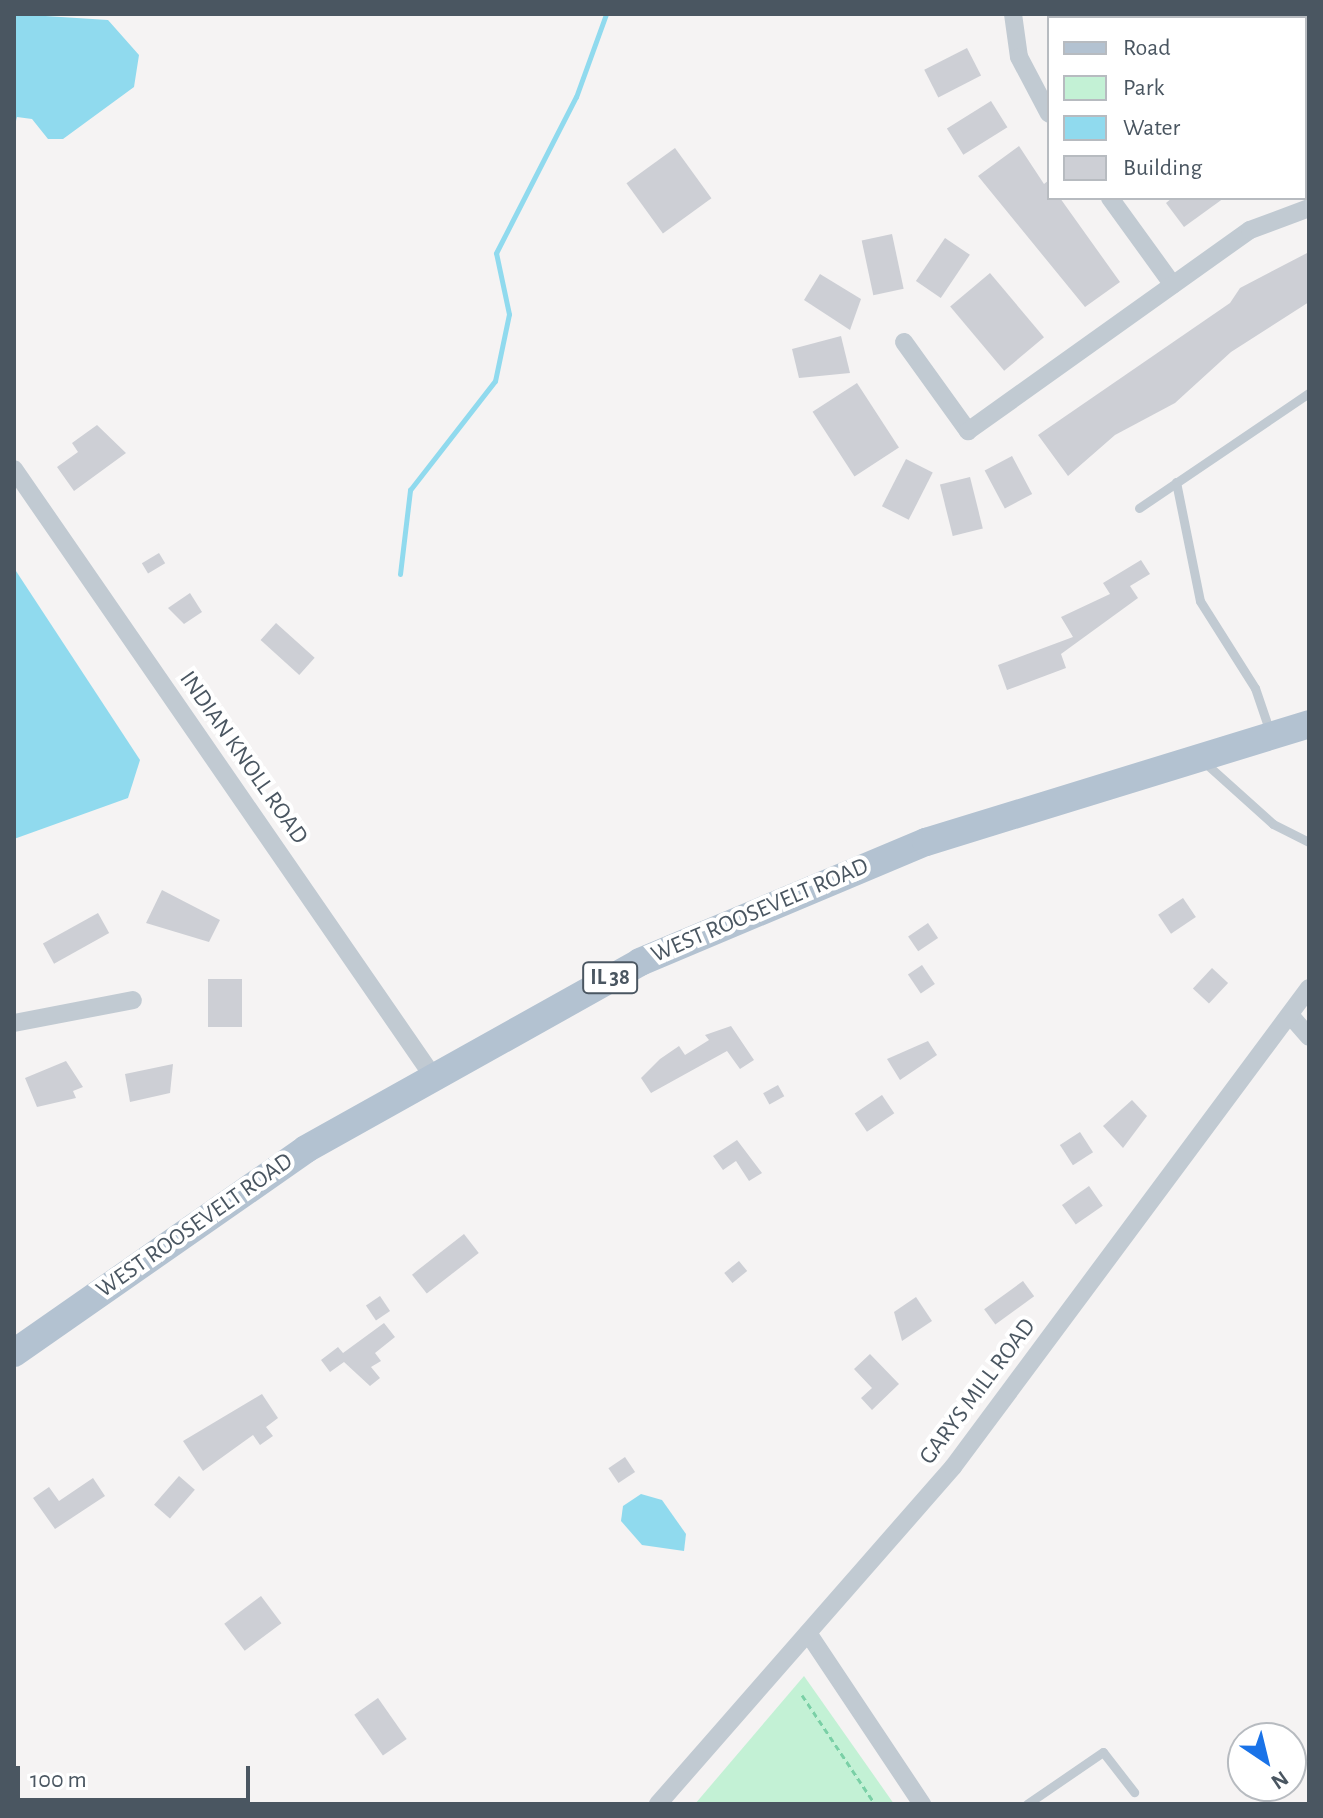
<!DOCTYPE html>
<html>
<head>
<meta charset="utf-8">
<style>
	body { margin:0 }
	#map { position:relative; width:1323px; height:1818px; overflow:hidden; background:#f5f3f3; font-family:"Alegreya Sans",sans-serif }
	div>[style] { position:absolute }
	.green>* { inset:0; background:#c3f1d5 }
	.water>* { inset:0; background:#90daee }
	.stream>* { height:5px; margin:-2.5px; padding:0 2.5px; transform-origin:2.5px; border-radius:2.5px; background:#90daee }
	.building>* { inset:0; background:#cdcfd5; transform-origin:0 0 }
	.path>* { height:3px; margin-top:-1.5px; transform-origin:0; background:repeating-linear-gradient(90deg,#7ad0a6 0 6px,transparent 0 10px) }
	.lane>* { height:9px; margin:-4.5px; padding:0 4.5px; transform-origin:4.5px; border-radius:4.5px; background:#c1cad2 }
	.street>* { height:18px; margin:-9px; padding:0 9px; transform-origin:9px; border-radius:9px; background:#c1cad2 }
	.primary>* { height:28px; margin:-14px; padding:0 14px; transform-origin:14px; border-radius:14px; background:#b3c2d1 }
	span { translate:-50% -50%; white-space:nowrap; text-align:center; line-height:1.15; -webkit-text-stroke:8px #fff; paint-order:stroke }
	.shield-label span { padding:2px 6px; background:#fff; border:2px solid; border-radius:6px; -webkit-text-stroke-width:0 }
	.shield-label { font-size:22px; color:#4a5661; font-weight:700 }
	.street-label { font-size:24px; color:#4a5661 }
	.frame { position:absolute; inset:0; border:16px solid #4a5661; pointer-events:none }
	.legend { position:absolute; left:1047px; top:16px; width:260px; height:184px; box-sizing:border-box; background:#fff; border:2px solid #b7bbc0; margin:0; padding:10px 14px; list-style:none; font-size:24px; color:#4a5661 }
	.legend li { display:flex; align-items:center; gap:16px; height:40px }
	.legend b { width:40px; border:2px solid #b7bbc0 }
	.north { position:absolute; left:1227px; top:1722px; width:80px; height:80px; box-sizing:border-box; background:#fff; border:2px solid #b7bbc0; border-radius:50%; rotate:145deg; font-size:22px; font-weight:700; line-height:32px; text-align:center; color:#4a5661 }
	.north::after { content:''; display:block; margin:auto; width:28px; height:36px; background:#1a73e8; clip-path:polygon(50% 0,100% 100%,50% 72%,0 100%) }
	.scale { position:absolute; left:16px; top:1766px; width:234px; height:36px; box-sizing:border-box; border:4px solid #4a5661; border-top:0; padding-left:10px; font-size:24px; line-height:28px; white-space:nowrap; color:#4a5661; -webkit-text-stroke:6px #fff; paint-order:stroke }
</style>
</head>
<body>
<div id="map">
	<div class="green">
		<i style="clip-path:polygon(804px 1676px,894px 1804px,695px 1804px)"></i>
	</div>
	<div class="water">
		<i style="clip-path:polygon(14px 14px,108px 20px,139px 55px,134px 87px,63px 139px,48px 139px,32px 119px,17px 117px,14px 129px)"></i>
		<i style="clip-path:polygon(14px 568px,140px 760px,128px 798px,14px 839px)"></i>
		<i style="clip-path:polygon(641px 1494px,662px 1500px,686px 1534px,684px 1551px,642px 1545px,621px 1521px,623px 1506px)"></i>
	</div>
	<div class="stream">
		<i style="left:400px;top:574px;width:85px;rotate:-83.2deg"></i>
		<i style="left:410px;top:490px;width:138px;rotate:-52.1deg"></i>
		<i style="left:495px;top:381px;width:68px;rotate:-78.2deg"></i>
		<i style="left:509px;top:314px;width:62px;rotate:-102deg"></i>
		<i style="left:496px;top:253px;width:175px;rotate:-62.9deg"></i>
		<i style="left:576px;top:97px;width:88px;rotate:-70.1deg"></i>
	</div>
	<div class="building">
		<i style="left:967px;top:48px;width:31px;height:48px;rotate:63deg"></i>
		<i style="left:991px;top:101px;width:31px;height:52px;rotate:58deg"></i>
		<i style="clip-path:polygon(1019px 146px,1044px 184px,1049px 180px,1049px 198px,1060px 198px,1120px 282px,1085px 307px,978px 176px)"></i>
		<i style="left:675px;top:148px;width:62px;height:60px;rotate:54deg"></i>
		<i style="clip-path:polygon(1172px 198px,1224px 198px,1184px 227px,1166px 203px)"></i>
		<i style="left:892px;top:234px;width:56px;height:31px;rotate:78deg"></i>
		<i style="left:945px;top:238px;width:30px;height:52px;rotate:34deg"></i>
		<i style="clip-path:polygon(1309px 252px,1309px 302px,1231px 352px,1175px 403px,1115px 435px,1068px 476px,1038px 435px,1230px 303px,1240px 288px)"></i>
		<i style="left:990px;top:273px;width:84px;height:52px;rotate:50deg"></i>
		<i style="clip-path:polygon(820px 274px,861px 299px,850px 330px,804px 300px)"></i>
		<i style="clip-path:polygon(841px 336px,850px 373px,799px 378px,792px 349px)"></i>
		<i style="left:857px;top:383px;width:77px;height:53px;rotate:57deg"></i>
		<i style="clip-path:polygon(97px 425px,126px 453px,74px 491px,57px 467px,78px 452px,72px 443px)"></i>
		<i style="left:1012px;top:456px;width:43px;height:31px;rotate:62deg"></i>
		<i style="left:906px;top:459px;width:30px;height:53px;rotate:27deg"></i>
		<i style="left:970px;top:477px;width:53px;height:31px;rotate:76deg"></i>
		<i style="left:159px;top:553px;width:12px;height:20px;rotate:59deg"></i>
		<i style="clip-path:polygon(1141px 560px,1150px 574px,1130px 586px,1138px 598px,1061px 654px,1066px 668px,1007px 690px,998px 665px,1073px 637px,1061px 617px,1110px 594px,1103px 583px)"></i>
		<i style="clip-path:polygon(190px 593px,202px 612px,184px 624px,168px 608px)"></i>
		<i style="left:276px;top:623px;width:52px;height:23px;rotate:42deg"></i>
		<i style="clip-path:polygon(162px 890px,220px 920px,209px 942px,146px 923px)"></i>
		<i style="left:1183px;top:898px;width:23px;height:30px;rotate:56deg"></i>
		<i style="left:98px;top:913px;width:23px;height:63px;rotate:61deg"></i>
		<i style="left:928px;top:923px;width:18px;height:24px;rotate:56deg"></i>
		<i style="left:922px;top:965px;width:23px;height:17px;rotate:56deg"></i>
		<i style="left:1212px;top:968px;width:22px;height:28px;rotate:43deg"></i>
		<i style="left:208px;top:979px;width:34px;height:48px"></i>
		<i style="clip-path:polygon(731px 1026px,754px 1060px,740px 1069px,727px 1051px,651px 1093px,641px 1078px,660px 1059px,679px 1046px,685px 1055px,709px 1040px,705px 1035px)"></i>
		<i style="clip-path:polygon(928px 1041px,937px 1055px,900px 1080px,887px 1059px)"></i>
		<i style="clip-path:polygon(66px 1061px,83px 1087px,73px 1091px,76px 1098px,37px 1107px,25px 1078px)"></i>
		<i style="clip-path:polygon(173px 1064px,170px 1093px,130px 1102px,125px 1074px)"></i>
		<i style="left:778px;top:1085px;width:13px;height:17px;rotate:61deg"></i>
		<i style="left:882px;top:1095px;width:22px;height:33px;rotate:56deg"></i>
		<i style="clip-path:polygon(1132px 1100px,1147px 1116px,1123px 1148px,1103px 1126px)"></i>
		<i style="left:1080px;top:1132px;width:24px;height:24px;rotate:57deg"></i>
		<i style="clip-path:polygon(737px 1140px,762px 1173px,749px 1181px,736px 1161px,723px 1170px,713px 1156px)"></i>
		<i style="left:1089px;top:1186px;width:24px;height:33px;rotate:55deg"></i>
		<i style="left:464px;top:1234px;width:24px;height:66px;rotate:52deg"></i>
		<i style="left:739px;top:1261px;width:13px;height:19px;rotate:51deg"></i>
		<i style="left:1023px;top:1281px;width:19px;height:48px;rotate:54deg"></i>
		<i style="left:380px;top:1296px;width:18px;height:17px;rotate:56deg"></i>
		<i style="clip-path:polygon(916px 1297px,932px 1321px,902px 1341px,894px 1312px)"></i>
		<i style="clip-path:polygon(384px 1323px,395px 1337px,375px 1353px,381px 1361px,371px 1367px,380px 1378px,370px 1386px,344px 1362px,330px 1372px,321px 1360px,338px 1347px,343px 1353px)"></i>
		<i style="clip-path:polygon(870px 1354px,899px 1384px,872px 1410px,861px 1398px,872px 1388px,854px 1369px)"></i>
		<i style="clip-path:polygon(262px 1394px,278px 1418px,266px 1427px,273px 1436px,260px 1445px,253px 1435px,203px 1471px,183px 1441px)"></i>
		<i style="left:625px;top:1457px;width:18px;height:20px;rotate:56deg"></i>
		<i style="left:179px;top:1476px;width:21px;height:38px;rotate:41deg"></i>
		<i style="clip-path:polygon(93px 1478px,105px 1496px,55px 1529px,33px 1498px,49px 1487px,59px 1501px)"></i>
		<i style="left:261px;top:1596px;width:34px;height:46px;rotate:53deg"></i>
		<i style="left:378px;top:1698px;width:50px;height:29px;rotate:55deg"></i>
	</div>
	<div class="path">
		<i style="left:802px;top:1695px;width:131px;rotate:56.2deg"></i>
	</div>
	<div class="lane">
		<i style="left:1176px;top:482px;width:121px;rotate:78.6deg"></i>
		<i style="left:1200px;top:601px;width:103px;rotate:57.7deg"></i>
		<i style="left:1255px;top:688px;width:46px;rotate:71.2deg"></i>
		<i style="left:1139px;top:508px;width:205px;rotate:-34.1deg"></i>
		<i style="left:1204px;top:762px;width:93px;rotate:41.9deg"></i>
		<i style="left:1273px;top:824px;width:40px;rotate:26.6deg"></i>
		<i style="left:1027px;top:1804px;width:92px;rotate:-34.4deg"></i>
		<i style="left:1103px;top:1752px;width:51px;rotate:52.2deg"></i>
	</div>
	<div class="street">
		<i style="left:1013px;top:14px;width:43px;rotate:82.1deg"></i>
		<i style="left:1019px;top:57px;width:64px;rotate:62.2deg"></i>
		<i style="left:1110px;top:198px;width:107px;rotate:54.1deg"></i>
		<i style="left:904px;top:342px;width:110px;rotate:54.3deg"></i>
		<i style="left:968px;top:431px;width:346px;rotate:-35.5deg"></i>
		<i style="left:1250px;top:230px;width:63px;rotate:-20.4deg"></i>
		<i style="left:14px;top:469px;width:736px;rotate:55.4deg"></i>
		<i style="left:1290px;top:1015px;width:29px;rotate:49deg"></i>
		<i style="left:14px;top:1023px;width:121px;rotate:-10.9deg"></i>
		<i style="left:808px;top:1633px;width:206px;rotate:56.3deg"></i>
		<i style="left:658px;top:1804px;width:448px;rotate:-48.8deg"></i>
		<i style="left:953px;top:1467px;width:597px;rotate:-53.38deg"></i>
	</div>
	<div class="primary">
		<i style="left:14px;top:1353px;width:356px;rotate:-34.9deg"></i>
		<i style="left:306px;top:1149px;width:383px;rotate:-29.2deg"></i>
		<i style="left:640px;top:962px;width:310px;rotate:-22.8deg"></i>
		<i style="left:926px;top:842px;width:401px;rotate:-17.1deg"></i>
	</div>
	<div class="shield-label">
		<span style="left:610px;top:978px">IL 38</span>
	</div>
	<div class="street-label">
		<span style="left:243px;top:758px;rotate:55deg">INDIAN KNOLL ROAD</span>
		<span style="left:760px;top:911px;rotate:-23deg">WEST ROOSEVELT ROAD</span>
		<span style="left:195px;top:1226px;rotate:-35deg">WEST ROOSEVELT ROAD</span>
		<span style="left:978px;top:1392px;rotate:-53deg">GARYS MILL ROAD</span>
	</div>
	<div class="frame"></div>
	<ul class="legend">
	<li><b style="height:10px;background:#b3c2d1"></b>Road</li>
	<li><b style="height:22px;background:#c3f1d5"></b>Park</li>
	<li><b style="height:22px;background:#90daee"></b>Water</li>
	<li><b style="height:22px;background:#cdcfd5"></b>Building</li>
	</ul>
	<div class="north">N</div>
	<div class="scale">100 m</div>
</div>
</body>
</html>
